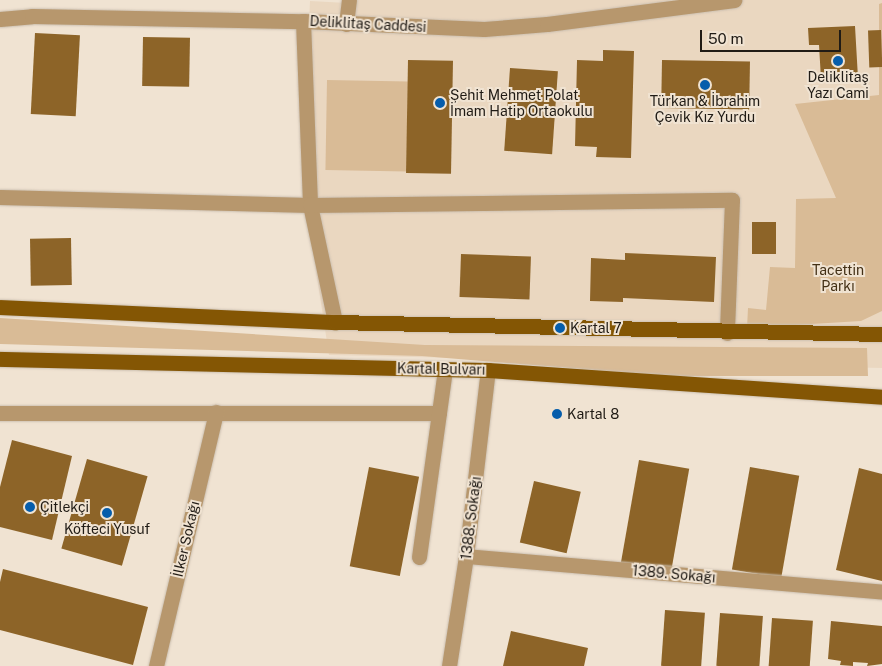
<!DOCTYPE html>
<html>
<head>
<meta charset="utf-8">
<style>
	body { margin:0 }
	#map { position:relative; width:882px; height:666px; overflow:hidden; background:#f0e3d2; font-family:"Public Sans",sans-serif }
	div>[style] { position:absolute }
	.built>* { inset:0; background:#ead7c0 }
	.green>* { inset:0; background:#d9bb96; transform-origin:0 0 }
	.building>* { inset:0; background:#8d6428; transform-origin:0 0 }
	.roads { filter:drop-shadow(0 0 1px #cbbfb0) drop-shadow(0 0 1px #cbbfb0) }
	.minor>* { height:15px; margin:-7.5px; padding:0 7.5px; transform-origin:7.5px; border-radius:7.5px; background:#b7976d }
	.major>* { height:15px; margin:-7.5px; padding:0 7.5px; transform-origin:7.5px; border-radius:7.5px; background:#845604 }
	.dots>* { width:14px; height:14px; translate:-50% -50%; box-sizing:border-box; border:2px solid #f0e3d2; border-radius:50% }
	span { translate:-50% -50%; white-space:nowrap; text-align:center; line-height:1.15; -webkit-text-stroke:4px #f0e3d2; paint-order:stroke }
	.street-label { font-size:14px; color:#201b15 }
	.poi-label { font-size:14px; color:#201b15 }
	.left { translate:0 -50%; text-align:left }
	.park-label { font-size:14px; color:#433016 }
	.scale { position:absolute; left:700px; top:30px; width:141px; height:22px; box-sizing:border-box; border:2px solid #201b15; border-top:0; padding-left:6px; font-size:15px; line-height:18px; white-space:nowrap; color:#201b15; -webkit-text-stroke:4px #f0e3d2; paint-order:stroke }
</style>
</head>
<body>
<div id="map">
	<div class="built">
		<i style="clip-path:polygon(348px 0,882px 0,882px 368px,329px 355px,302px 180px,310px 1px,347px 3px)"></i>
	</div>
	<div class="green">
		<i style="clip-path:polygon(882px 3px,882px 311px,861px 321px,747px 328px,748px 308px,766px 310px,770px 267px,795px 268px,796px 199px,836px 198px,795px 104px,879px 95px,879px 4px)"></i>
		<i style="left:327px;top:80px;width:81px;height:90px;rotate:1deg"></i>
		<i style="clip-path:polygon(0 318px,425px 345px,867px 348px,868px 376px,669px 376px,422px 356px,0 344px)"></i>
	</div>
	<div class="building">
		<i style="clip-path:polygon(855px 26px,858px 78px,821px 79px,819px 45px,809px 45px,808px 28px)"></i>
		<i style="left:881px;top:30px;width:37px;height:13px;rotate:88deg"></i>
		<i style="left:35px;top:33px;width:45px;height:81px;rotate:3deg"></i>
		<i style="left:143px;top:37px;width:47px;height:49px;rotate:1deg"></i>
		<i style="clip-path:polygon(603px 50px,634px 51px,631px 158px,596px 157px,597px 147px,575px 146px,577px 60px,603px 61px)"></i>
		<i style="left:408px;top:60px;width:45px;height:113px;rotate:1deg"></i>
		<i style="left:662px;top:60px;width:88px;height:48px;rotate:1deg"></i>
		<i style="left:510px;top:68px;width:48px;height:83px;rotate:4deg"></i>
		<i style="left:752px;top:222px;width:24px;height:32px"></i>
		<i style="left:71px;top:238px;width:47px;height:41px;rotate:89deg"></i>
		<i style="clip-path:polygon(625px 253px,716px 257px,714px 302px,623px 298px,623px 302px,590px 301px,591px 258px,625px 260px)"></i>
		<i style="left:461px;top:254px;width:70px;height:43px;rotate:2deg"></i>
		<i style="clip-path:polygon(12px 440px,72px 456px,52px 540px,0 527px,0 487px)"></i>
		<i style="left:87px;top:459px;width:63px;height:93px;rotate:16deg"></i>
		<i style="left:639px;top:460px;width:51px;height:105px;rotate:10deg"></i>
		<i style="left:369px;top:467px;width:51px;height:101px;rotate:11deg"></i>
		<i style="left:750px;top:467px;width:50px;height:104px;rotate:10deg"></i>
		<i style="clip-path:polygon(859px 468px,882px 474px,882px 581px,836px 570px)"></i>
		<i style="left:534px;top:481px;width:48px;height:63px;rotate:13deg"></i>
		<i style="clip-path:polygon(3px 569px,148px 607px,133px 665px,0 630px,0 582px)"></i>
		<i style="left:665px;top:610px;width:40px;height:56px;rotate:4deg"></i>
		<i style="left:720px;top:613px;width:43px;height:53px;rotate:4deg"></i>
		<i style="left:772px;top:618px;width:41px;height:48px;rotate:4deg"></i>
		<i style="clip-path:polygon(831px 621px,882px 626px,882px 664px,867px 666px,868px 663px,853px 662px,853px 666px,840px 665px,841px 661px,828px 659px)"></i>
		<i style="clip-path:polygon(511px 631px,588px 648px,584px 666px,503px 666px)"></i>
	</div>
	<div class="roads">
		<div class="minor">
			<i style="left:0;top:19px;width:32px;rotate:-5deg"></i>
			<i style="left:32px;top:16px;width:271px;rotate:1.1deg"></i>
			<i style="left:303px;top:21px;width:181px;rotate:2.5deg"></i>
			<i style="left:484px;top:29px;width:63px;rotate:-4.5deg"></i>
			<i style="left:547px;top:24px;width:189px;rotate:-7.3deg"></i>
			<i style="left:303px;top:21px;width:184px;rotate:87.8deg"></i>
			<i style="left:310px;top:205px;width:120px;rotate:77.9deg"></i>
			<i style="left:346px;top:24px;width:24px;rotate:-83deg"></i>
			<i style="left:0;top:197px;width:310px;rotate:1.5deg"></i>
			<i style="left:310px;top:205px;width:422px;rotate:-0.7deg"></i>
			<i style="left:732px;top:200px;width:133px;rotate:92.2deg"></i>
			<i style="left:0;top:413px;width:439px"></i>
			<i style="left:466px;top:556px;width:418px;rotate:4.9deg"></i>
			<i style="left:419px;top:557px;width:189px;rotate:-82.1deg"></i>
			<i style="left:156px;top:666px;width:261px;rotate:-76.7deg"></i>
			<i style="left:449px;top:666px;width:111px;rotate:-81.2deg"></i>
			<i style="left:466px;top:556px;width:187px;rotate:-83.3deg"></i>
		</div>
		<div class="major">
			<i style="left:0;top:307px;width:335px;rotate:2.6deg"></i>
			<i style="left:335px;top:322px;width:547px;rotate:1.26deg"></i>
			<i style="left:0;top:359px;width:488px;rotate:1.3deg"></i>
			<i style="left:488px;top:370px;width:395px;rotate:3.9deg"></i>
		</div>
	</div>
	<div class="dots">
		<i style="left:838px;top:61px;background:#065dab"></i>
		<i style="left:705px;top:85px;background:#065dab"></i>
		<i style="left:440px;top:103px;background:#065dab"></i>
		<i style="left:560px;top:328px;background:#065dab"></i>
		<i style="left:557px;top:414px;background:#065dab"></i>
		<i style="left:30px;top:507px;background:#065dab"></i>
		<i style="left:107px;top:513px;background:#065dab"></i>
	</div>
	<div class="street-label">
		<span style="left:368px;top:24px;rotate:3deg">Deliklitaş Caddesi</span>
		<span style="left:441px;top:369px;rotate:1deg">Kartal Bulvarı</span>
		<span style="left:471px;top:518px;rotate:-83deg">1388. Sokağı</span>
		<span style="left:186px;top:539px;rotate:-77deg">İlker Sokağı</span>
		<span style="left:674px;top:574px;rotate:5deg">1389. Sokağı</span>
	</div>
	<div class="poi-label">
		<span style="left:838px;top:85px">Deliklitaş<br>Yazı Cami</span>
		<span class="left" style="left:450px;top:103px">Şehit Mehmet Polat<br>İmam Hatip Ortaokulu</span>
		<span style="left:705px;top:109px">Türkan &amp; İbrahim<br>Çevik Kız Yurdu</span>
		<span class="left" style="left:570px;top:328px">Kartal 7</span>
		<span class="left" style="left:567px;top:414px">Kartal 8</span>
		<span class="left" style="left:40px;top:507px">Çitlekçi</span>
		<span style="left:107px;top:529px">Köfteci Yusuf</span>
	</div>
	<div class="park-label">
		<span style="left:838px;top:278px">Tacettin<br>Parkı</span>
	</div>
	<div class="scale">50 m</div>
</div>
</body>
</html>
